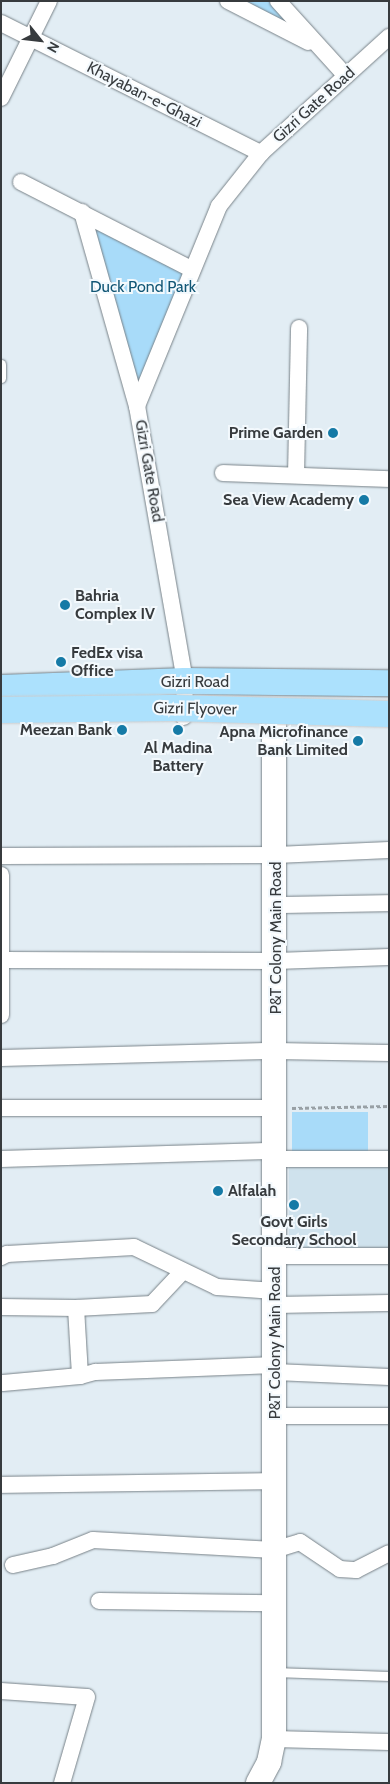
<!DOCTYPE html>
<html>
<head>
<meta charset="utf-8">
<style>
	body { margin:0 }
	#map { position:relative; width:390px; height:1784px; overflow:hidden; background:#e2edf4; font-family:Cabin,sans-serif }
	div>[style] { position:absolute }
	.built>* { inset:0; background:#cfe2ed; transform-origin:0 0 }
	.green>* { inset:0; background:#a8dbf9; transform-origin:0 0 }
	.path>* { height:2.5px; margin-top:-1.25px; transform-origin:0; background:repeating-linear-gradient(90deg,#98a0a5 0 4px,transparent 0 6.5px) }
	.roads { filter:drop-shadow(0 0 1px #788288) drop-shadow(0 0 1px #788288) }
	.lane>* { height:9px; margin:-4.5px; padding:0 4.5px; transform-origin:4.5px; border-radius:4.5px; background:#fff }
	.street>* { height:16px; margin:-8px; padding:0 8px; transform-origin:8px; border-radius:8px; background:#fff }
	.secondary>* { height:24px; margin:-12px; padding:0 12px; transform-origin:12px; border-radius:12px; background:#fff }
	.primary>* { height:26px; margin:-13px; padding:0 13px; transform-origin:13px; border-radius:13px; background:#ace1fd }
	.bridges { filter:drop-shadow(0 0 1px #cbcccd) drop-shadow(0 0 1px #cbcccd) }
	.primary-bridge>* { height:26px; margin:-13px; padding:0 13px; transform-origin:13px; border-radius:13px; background:#ace1fd }
	.dots>* { width:14px; height:14px; translate:-50% -50%; box-sizing:border-box; border:2px solid #f3f9fd; border-radius:50% }
	span { translate:-50% -50%; white-space:nowrap; text-align:center; line-height:1.15; -webkit-text-stroke:4px #f3f9fd; paint-order:stroke }
	.street-label { font-size:16px; color:#373b3e }
	.park-label { font-size:16px; color:#115675 }
	.poi-label { font-size:16px; color:#373b3e; font-weight:700 }
	.right { translate:-100% -50%; text-align:right }
	.left { translate:0 -50%; text-align:left }
	.frame { position:absolute; inset:0; border:2px solid #373b3e; pointer-events:none }
	.north { position:absolute; left:15px; top:15px; width:50px; height:50px; -webkit-text-stroke:4px #f3f9fd; paint-order:stroke; rotate:119deg; font-size:14px; font-weight:700; line-height:20px; text-align:center; color:#373b3e }
	.north::after { content:''; display:block; margin:auto; width:18px; height:22px; background:#373b3e; clip-path:polygon(50% 0,100% 100%,50% 72%,0 100%) }
</style>
</head>
<body>
<div id="map">
	<div class="built">
		<i style="left:289px;top:1165px;width:100px;height:89px"></i>
	</div>
	<div class="green">
		<i style="clip-path:polygon(228px 1px,278px 1px,317px 47px)"></i>
		<i style="clip-path:polygon(82px 212px,191px 269px,137px 406px)"></i>
		<i style="left:292px;top:1112px;width:76px;height:39px"></i>
	</div>
	<div class="path">
		<i style="left:292px;top:1108px;width:97px;rotate:-1.2deg"></i>
	</div>
	<div class="roads">
		<div class="lane">
			<i style="left:1px;top:364px;width:14px;rotate:90deg"></i>
			<i style="left:274px;top:1672px;width:115px;rotate:2deg"></i>
		</div>
		<div class="street">
			<i style="left:228px;top:1px;width:90px;rotate:27.1deg"></i>
			<i style="left:278px;top:1px;width:101px;rotate:47.8deg"></i>
			<i style="left:1px;top:23px;width:291px;rotate:26.6deg"></i>
			<i style="left:1px;top:98px;width:108px;rotate:-63.7deg"></i>
			<i style="left:21px;top:182px;width:191px;rotate:27.1deg"></i>
			<i style="left:82px;top:212px;width:202px;rotate:74.2deg"></i>
			<i style="left:137px;top:406px;width:279px;rotate:80.1deg"></i>
			<i style="left:185px;top:681px;width:36px;rotate:92deg"></i>
			<i style="left:137px;top:406px;width:216px;rotate:-67.7deg"></i>
			<i style="left:219px;top:206px;width:68px;rotate:-51.6deg"></i>
			<i style="left:261px;top:153px;width:173px;rotate:-42.2deg"></i>
			<i style="left:223px;top:473px;width:166px;rotate:2.1deg"></i>
			<i style="left:296px;top:475px;width:147px;rotate:-88.8deg"></i>
			<i style="left:1px;top:856px;width:275px;rotate:-0.2deg"></i>
			<i style="left:276px;top:855px;width:113px;rotate:-2.5deg"></i>
			<i style="left:1px;top:875px;width:140px;rotate:90deg"></i>
			<i style="left:276px;top:905px;width:113px;rotate:-1deg"></i>
			<i style="left:3px;top:960px;width:273px;rotate:0.2deg"></i>
			<i style="left:276px;top:961px;width:113px;rotate:-2deg"></i>
			<i style="left:1px;top:1058px;width:274px;rotate:-1.5deg"></i>
			<i style="left:275px;top:1051px;width:114px;rotate:1deg"></i>
			<i style="left:1px;top:1108px;width:274px"></i>
			<i style="left:1px;top:1159px;width:274px;rotate:-1.7deg"></i>
			<i style="left:275px;top:1159px;width:114px"></i>
			<i style="left:275px;top:1256px;width:114px"></i>
			<i style="left:1px;top:1257px;width:7px;rotate:-27deg"></i>
			<i style="left:7px;top:1254px;width:127px;rotate:-3.2deg"></i>
			<i style="left:134px;top:1247px;width:92px;rotate:25.7deg"></i>
			<i style="left:217px;top:1287px;width:58px;rotate:3.9deg"></i>
			<i style="left:275px;top:1305px;width:114px;rotate:-1deg"></i>
			<i style="left:1px;top:1307px;width:75px;rotate:0.8deg"></i>
			<i style="left:76px;top:1308px;width:76px;rotate:-3deg"></i>
			<i style="left:152px;top:1304px;width:45px;rotate:-46.8deg"></i>
			<i style="left:76px;top:1308px;width:68px;rotate:86.6deg"></i>
			<i style="left:275px;top:1372px;width:114px;rotate:2.5deg"></i>
			<i style="left:3px;top:1383px;width:77px;rotate:-5.2deg"></i>
			<i style="left:80px;top:1376px;width:16px;rotate:-15deg"></i>
			<i style="left:95px;top:1372px;width:180px;rotate:-2.2deg"></i>
			<i style="left:275px;top:1416px;width:114px"></i>
			<i style="left:1px;top:1485px;width:273px;rotate:-0.8deg"></i>
			<i style="left:13px;top:1565px;width:41px;rotate:-12.7deg"></i>
			<i style="left:53px;top:1556px;width:43px;rotate:-21.8deg"></i>
			<i style="left:93px;top:1540px;width:181px;rotate:3.2deg"></i>
			<i style="left:274px;top:1550px;width:27px;rotate:-17deg"></i>
			<i style="left:300px;top:1542px;width:48px;rotate:34deg"></i>
			<i style="left:340px;top:1569px;width:16px;rotate:4deg"></i>
			<i style="left:356px;top:1570px;width:37px;rotate:-27deg"></i>
			<i style="left:99px;top:1601px;width:175px;rotate:0.7deg"></i>
			<i style="left:1px;top:1691px;width:86px;rotate:4deg"></i>
			<i style="left:87px;top:1697px;width:90px;rotate:106.2deg"></i>
			<i style="left:274px;top:1739px;width:115px;rotate:1.5deg"></i>
		</div>
		<div class="secondary">
			<i style="left:258px;top:1783px;width:24px;rotate:-62deg"></i>
			<i style="left:269px;top:1762px;width:24px;rotate:-78deg"></i>
			<i style="left:274px;top:1739px;width:1018px;rotate:-90deg"></i>
		</div>
		<div class="primary">
			<i style="left:1px;top:688px;width:184px;rotate:-2.2deg"></i>
			<i style="left:185px;top:681px;width:204px;rotate:0.6deg"></i>
		</div>
	</div>
	<div class="bridges">
		<div class="primary-bridge">
			<i style="left:1px;top:710px;width:172px;rotate:-0.7deg"></i>
			<i style="left:173px;top:708px;width:216px;rotate:1.6deg"></i>
		</div>
	</div>
	<div class="dots">
		<i style="left:333px;top:433px;background:#157aa6"></i>
		<i style="left:364px;top:500px;background:#157aa6"></i>
		<i style="left:65px;top:605px;background:#157aa6"></i>
		<i style="left:61px;top:662px;background:#157aa6"></i>
		<i style="left:122px;top:730px;background:#157aa6"></i>
		<i style="left:178px;top:730px;background:#157aa6"></i>
		<i style="left:358px;top:741px;background:#157aa6"></i>
		<i style="left:218px;top:1191px;background:#157aa6"></i>
		<i style="left:294px;top:1205px;background:#157aa6"></i>
	</div>
	<div class="street-label">
		<span style="left:144px;top:95px;rotate:27deg">Khayaban-e-Ghazi</span>
		<span style="left:314px;top:105px;rotate:-42deg">Gizri Gate Road</span>
		<span style="left:149px;top:471px;rotate:80deg">Gizri Gate Road</span>
		<span style="left:195px;top:682px">Gizri Road</span>
		<span style="left:195px;top:709px;rotate:1deg">Gizri Flyover</span>
		<span style="left:276px;top:938px;rotate:-90deg">P&amp;T Colony Main Road</span>
		<span style="left:275px;top:1343px;rotate:-90deg">P&amp;T Colony Main Road</span>
	</div>
	<div class="park-label">
		<span style="left:143px;top:287px">Duck Pond Park</span>
	</div>
	<div class="poi-label">
		<span class="right" style="left:323px;top:433px">Prime Garden</span>
		<span class="right" style="left:354px;top:500px">Sea View Academy</span>
		<span class="left" style="left:75px;top:605px">Bahria<br>Complex IV</span>
		<span class="left" style="left:71px;top:662px">FedEx visa<br>Office</span>
		<span class="right" style="left:112px;top:730px">Meezan Bank</span>
		<span class="right" style="left:348px;top:741px">Apna Microfinance<br>Bank Limited</span>
		<span style="left:178px;top:757px">Al Madina<br>Battery</span>
		<span class="left" style="left:228px;top:1191px">Alfalah</span>
		<span style="left:294px;top:1231px">Govt Girls<br>Secondary School</span>
	</div>
	<div class="frame"></div>
	<div class="north">N</div>
</div>
</body>
</html>
